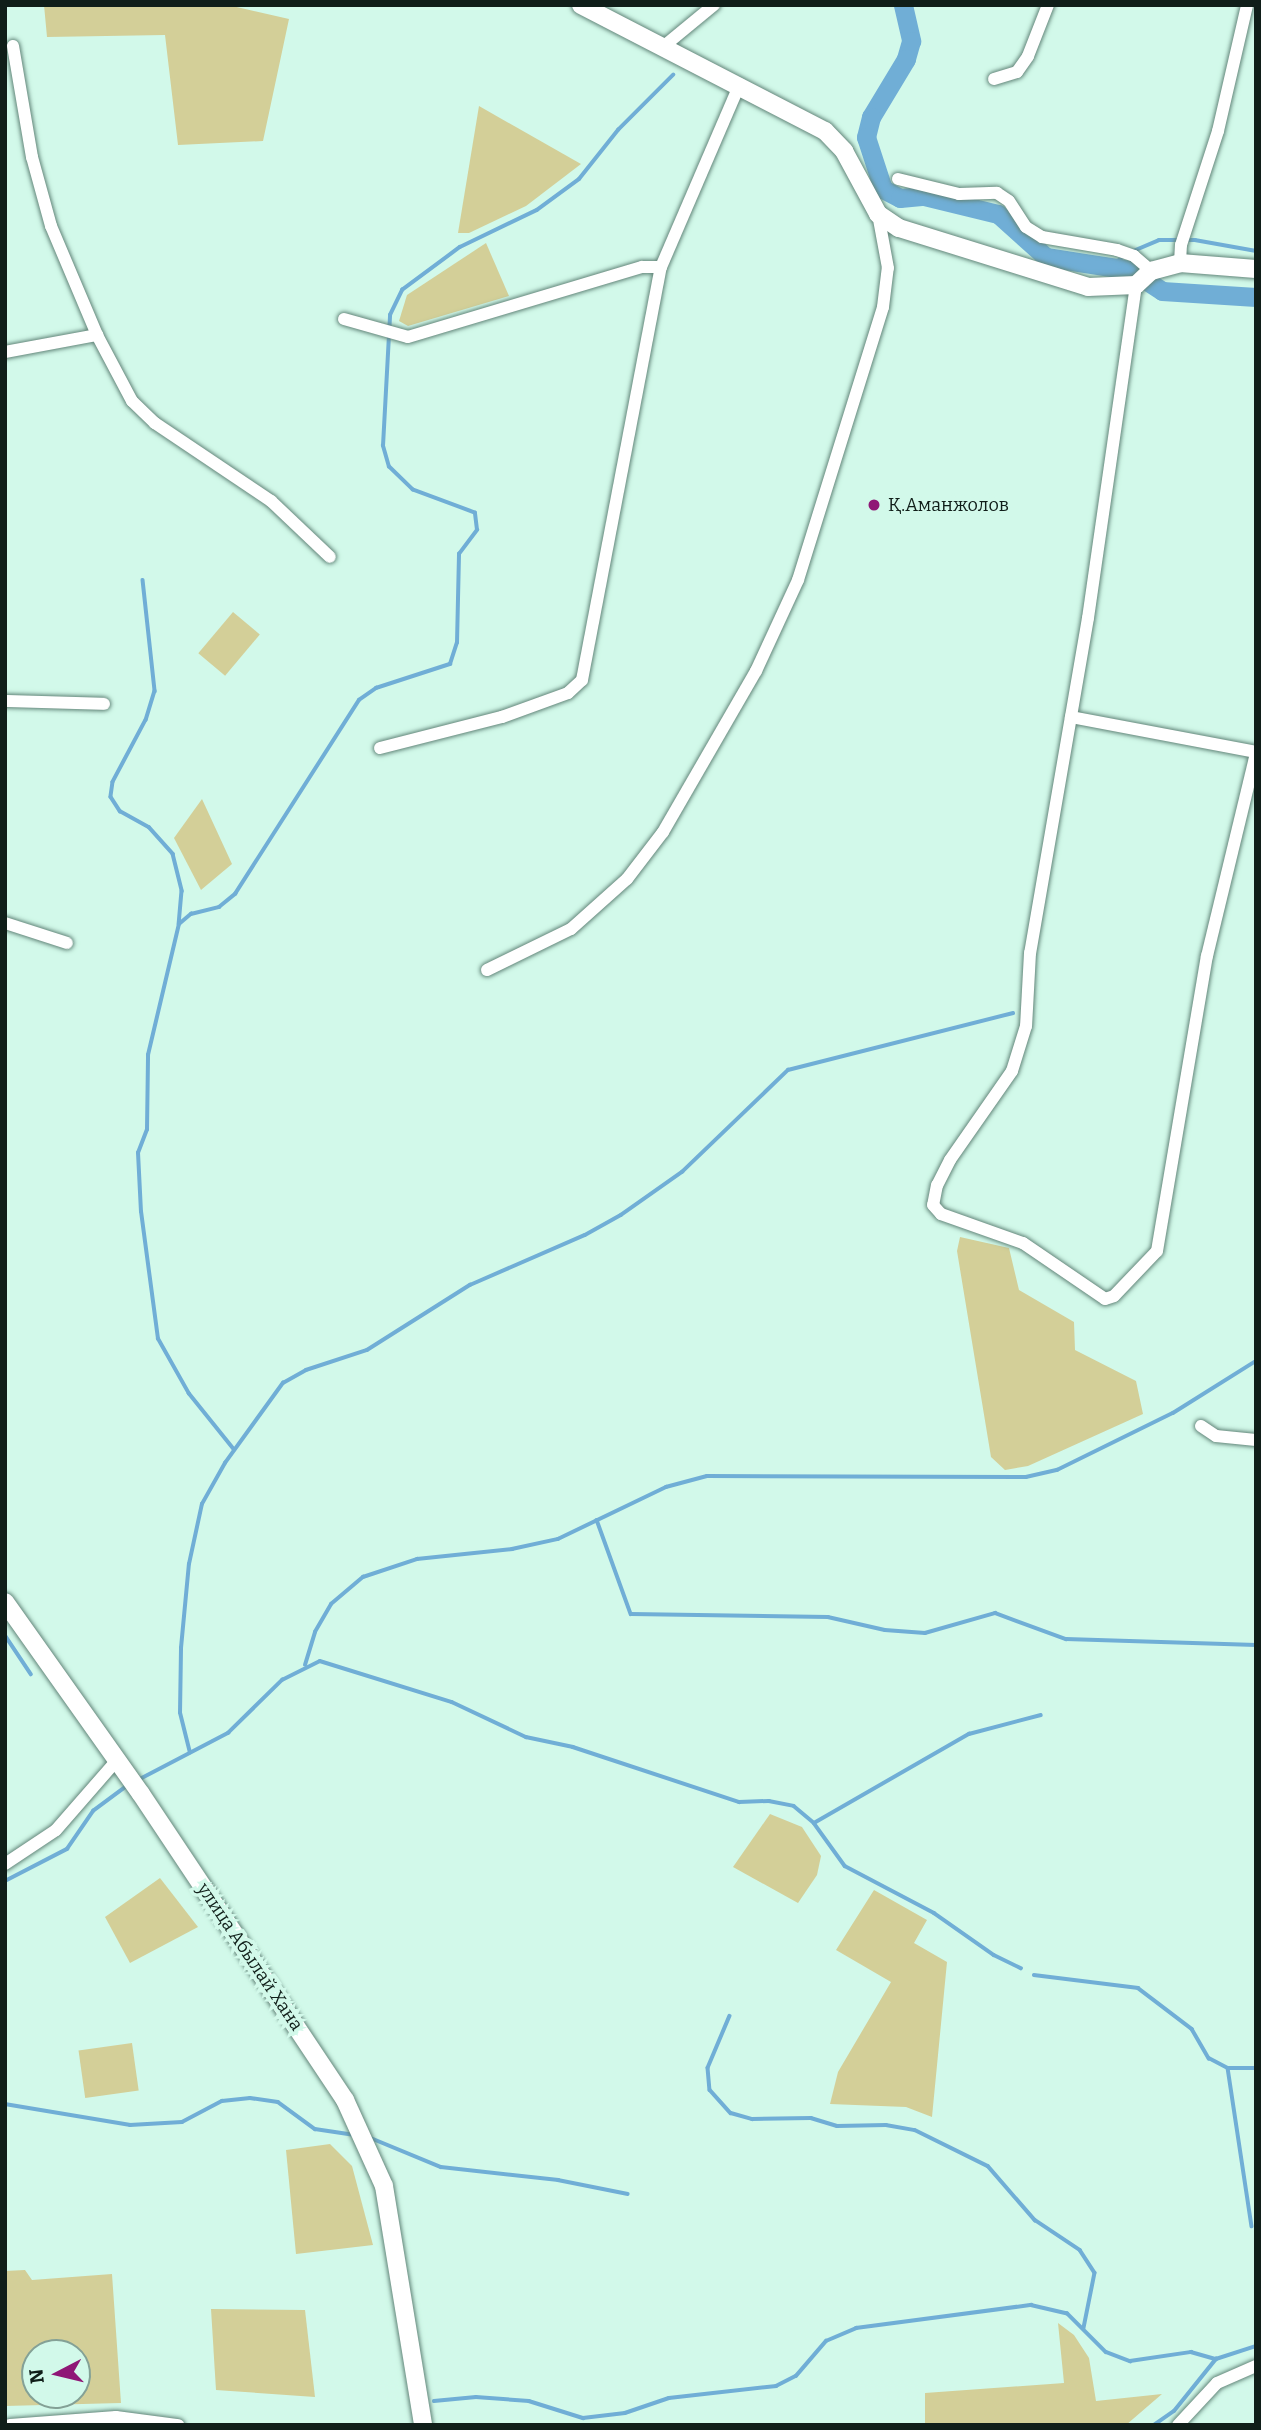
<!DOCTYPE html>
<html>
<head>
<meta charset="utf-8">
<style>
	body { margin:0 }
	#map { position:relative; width:1261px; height:2430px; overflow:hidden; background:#d2f9ea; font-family:Bitter,serif }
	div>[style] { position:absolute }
	.green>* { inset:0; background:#d3cf98; transform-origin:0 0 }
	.stream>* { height:3.5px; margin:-1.75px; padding:0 1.75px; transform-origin:1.75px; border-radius:1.75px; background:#70aed6 }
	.river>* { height:19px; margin:-9.5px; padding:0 9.5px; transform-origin:9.5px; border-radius:9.5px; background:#70aed6 }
	.roads { filter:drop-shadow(0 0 2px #63867a) drop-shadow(0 0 2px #63867a) }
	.street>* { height:12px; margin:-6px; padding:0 6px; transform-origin:6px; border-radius:6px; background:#fff }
	.secondary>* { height:18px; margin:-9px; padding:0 9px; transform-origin:9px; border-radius:9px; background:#fff }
	.dots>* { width:19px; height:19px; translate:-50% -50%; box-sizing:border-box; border:4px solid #d2f9ea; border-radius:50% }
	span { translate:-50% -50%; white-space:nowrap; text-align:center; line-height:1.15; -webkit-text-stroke:7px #d2f9ea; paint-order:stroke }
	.poi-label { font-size:18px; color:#101e19 }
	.left { translate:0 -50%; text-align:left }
	.street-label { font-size:18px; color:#101e19 }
	.frame { position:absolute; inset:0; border:7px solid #101e19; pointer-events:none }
	.north { position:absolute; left:21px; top:2339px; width:70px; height:70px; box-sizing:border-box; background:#d2f9ea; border:2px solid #84a196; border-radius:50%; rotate:263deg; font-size:19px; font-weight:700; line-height:28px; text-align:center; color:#101e19 }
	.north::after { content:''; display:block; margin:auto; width:24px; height:32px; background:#8f1776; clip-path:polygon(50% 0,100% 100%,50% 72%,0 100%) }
</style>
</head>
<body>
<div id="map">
	<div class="green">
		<i style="clip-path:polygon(44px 5px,228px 5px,289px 19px,263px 141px,178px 145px,165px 35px,47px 37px)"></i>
		<i style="clip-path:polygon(479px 106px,581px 164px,526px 206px,469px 233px,458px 233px)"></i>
		<i style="clip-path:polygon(486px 243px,509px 296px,408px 326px,399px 321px,407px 295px)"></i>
		<i style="left:233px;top:612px;width:35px;height:54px;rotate:40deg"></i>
		<i style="clip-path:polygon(202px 799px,232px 864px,201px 890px,174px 838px)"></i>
		<i style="clip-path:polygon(960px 1237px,1009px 1248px,1019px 1290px,1074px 1322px,1075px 1350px,1136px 1381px,1143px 1414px,1028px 1466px,1005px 1470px,991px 1457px,957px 1251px)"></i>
		<i style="clip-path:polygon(770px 1814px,802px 1827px,821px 1856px,817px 1875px,798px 1903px,733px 1867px)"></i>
		<i style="clip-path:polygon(160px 1878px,198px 1927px,130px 1963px,105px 1917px)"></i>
		<i style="clip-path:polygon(874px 1890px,927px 1920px,914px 1943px,947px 1962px,932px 2117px,906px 2107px,830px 2104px,838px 2072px,891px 1982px,836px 1950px)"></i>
		<i style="left:132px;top:2043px;width:48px;height:54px;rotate:82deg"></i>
		<i style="clip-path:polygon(330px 2144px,352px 2166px,373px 2245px,296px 2254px,286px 2150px)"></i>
		<i style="clip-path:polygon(evenodd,25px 2270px,32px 2280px,112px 2274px,121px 2403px,5px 2406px,5px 2271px,25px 2270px,35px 2353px,77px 2353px,77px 2395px,35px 2395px,35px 2353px)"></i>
		<i style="clip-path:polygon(211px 2309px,305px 2310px,315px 2397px,216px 2390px)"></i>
		<i style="clip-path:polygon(1058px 2323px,1074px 2335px,1089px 2358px,1096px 2401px,1162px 2394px,1126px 2425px,925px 2425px,925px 2393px,1064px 2383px)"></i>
	</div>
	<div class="stream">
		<i style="left:1131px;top:252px;width:30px;rotate:-23deg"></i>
		<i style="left:1159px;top:240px;width:36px"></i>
		<i style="left:1195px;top:240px;width:62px;rotate:10.2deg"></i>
		<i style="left:1109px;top:267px;width:19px;rotate:-35deg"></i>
		<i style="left:143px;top:580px;width:112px;rotate:83.8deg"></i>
		<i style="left:155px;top:691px;width:30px;rotate:107deg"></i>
		<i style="left:146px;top:720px;width:70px;rotate:118deg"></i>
		<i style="left:113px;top:782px;width:15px;rotate:98deg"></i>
		<i style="left:111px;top:797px;width:17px;rotate:57deg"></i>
		<i style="left:120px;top:811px;width:33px;rotate:29deg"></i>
		<i style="left:149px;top:827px;width:36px;rotate:48deg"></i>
		<i style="left:173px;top:854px;width:38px;rotate:76deg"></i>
		<i style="left:182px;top:891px;width:33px;rotate:95deg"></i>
		<i style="left:234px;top:1450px;width:72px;rotate:-128.8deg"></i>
		<i style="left:189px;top:1394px;width:63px;rotate:-119.4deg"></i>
		<i style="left:158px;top:1339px;width:128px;rotate:-97.6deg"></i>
		<i style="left:141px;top:1212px;width:59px;rotate:-92.9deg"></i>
		<i style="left:138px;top:1153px;width:25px;rotate:-69deg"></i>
		<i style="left:147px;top:1130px;width:75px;rotate:-89.2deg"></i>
		<i style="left:148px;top:1055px;width:135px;rotate:-76.7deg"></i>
		<i style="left:179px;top:924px;width:16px;rotate:-40deg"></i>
		<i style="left:191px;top:914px;width:29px;rotate:-14deg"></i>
		<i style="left:219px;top:907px;width:21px;rotate:-39deg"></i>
		<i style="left:235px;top:894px;width:230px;rotate:-57.4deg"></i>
		<i style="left:359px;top:700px;width:21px;rotate:-35deg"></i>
		<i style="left:376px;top:688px;width:78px;rotate:-18deg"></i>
		<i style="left:450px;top:664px;width:22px;rotate:-72deg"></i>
		<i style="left:457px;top:643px;width:89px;rotate:-88.7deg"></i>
		<i style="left:459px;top:554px;width:30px;rotate:-53deg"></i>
		<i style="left:477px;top:530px;width:17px;rotate:-97deg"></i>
		<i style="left:475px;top:513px;width:66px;rotate:-159.6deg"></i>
		<i style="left:413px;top:490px;width:33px;rotate:-136deg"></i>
		<i style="left:389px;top:467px;width:22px;rotate:-106deg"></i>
		<i style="left:383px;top:446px;width:131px;rotate:-86.9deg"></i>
		<i style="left:390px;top:315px;width:28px;rotate:-64deg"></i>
		<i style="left:402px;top:290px;width:72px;rotate:-36.6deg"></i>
		<i style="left:460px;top:247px;width:85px;rotate:-25.7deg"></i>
		<i style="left:537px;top:210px;width:52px;rotate:-36.4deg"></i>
		<i style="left:579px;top:179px;width:63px;rotate:-51.5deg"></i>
		<i style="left:618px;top:130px;width:78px;rotate:-45deg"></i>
		<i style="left:597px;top:1520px;width:100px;rotate:70.1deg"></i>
		<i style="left:631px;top:1614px;width:197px;rotate:0.9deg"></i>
		<i style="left:828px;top:1617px;width:58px;rotate:12.8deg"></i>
		<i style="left:885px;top:1630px;width:40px;rotate:4.3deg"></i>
		<i style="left:925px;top:1633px;width:73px;rotate:-15.9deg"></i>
		<i style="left:995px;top:1613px;width:76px;rotate:20.1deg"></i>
		<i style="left:1066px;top:1639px;width:190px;rotate:1.8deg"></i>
		<i style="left:5px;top:1635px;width:47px;rotate:56.3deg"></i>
		<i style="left:305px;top:1665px;width:34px;rotate:-73deg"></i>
		<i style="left:315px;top:1632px;width:32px;rotate:-60deg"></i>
		<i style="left:331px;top:1604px;width:42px;rotate:-40.2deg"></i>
		<i style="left:363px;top:1577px;width:57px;rotate:-18.4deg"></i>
		<i style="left:417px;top:1559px;width:96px;rotate:-6deg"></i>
		<i style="left:512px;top:1549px;width:47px;rotate:-12.3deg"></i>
		<i style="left:558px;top:1539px;width:120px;rotate:-25.7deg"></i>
		<i style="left:666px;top:1487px;width:42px;rotate:-15deg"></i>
		<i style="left:707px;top:1476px;width:319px;rotate:0.2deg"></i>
		<i style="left:1026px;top:1477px;width:32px;rotate:-13deg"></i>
		<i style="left:1057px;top:1470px;width:129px;rotate:-26.2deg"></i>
		<i style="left:1173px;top:1413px;width:98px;rotate:-32.1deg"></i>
		<i style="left:190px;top:1753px;width:41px;rotate:-104deg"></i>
		<i style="left:180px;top:1713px;width:65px;rotate:-89.1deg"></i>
		<i style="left:181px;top:1648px;width:84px;rotate:-84.6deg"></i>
		<i style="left:189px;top:1564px;width:61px;rotate:-77.8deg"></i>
		<i style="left:202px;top:1504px;width:47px;rotate:-60.7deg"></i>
		<i style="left:225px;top:1463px;width:99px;rotate:-54.1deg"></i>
		<i style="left:283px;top:1383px;width:26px;rotate:-29deg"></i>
		<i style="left:306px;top:1370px;width:64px;rotate:-18.2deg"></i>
		<i style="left:367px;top:1350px;width:122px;rotate:-32.3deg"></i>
		<i style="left:470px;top:1285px;width:125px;rotate:-23.5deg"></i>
		<i style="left:585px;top:1235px;width:41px;rotate:-29.1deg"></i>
		<i style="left:621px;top:1215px;width:75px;rotate:-35.2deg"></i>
		<i style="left:682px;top:1172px;width:147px;rotate:-43.9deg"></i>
		<i style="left:788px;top:1070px;width:232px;rotate:-14.2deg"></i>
		<i style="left:138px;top:1780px;width:102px;rotate:-27.6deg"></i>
		<i style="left:228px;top:1733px;width:76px;rotate:-44.5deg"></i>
		<i style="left:282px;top:1680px;width:42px;rotate:-26.6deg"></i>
		<i style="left:320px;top:1661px;width:138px;rotate:17.3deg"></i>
		<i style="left:452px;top:1702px;width:82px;rotate:25.3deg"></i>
		<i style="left:526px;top:1737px;width:48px;rotate:12deg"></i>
		<i style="left:573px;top:1747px;width:175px;rotate:18.3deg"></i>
		<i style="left:739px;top:1802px;width:30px;rotate:-2deg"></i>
		<i style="left:769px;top:1801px;width:25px;rotate:11deg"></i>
		<i style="left:794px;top:1806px;width:26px;rotate:40deg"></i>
		<i style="left:814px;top:1823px;width:53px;rotate:54.2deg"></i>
		<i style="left:845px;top:1866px;width:101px;rotate:27.8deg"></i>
		<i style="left:934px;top:1913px;width:73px;rotate:35deg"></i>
		<i style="left:994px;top:1955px;width:30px;rotate:26deg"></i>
		<i style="left:814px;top:1823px;width:179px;rotate:-29.9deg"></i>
		<i style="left:969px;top:1734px;width:74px;rotate:-14.8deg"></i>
		<i style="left:5px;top:1881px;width:70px;rotate:-27.3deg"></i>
		<i style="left:67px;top:1849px;width:46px;rotate:-55.6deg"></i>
		<i style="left:93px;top:1811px;width:44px;rotate:-36.6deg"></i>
		<i style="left:1034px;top:1975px;width:105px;rotate:7.1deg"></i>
		<i style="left:1138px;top:1988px;width:68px;rotate:37.2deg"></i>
		<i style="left:1192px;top:2029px;width:34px;rotate:60deg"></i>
		<i style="left:1209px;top:2058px;width:21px;rotate:28deg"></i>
		<i style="left:1228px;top:2068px;width:28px"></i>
		<i style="left:730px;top:2016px;width:56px;rotate:112.9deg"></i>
		<i style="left:708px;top:2068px;width:22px;rotate:85deg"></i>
		<i style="left:710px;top:2090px;width:31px;rotate:48deg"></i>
		<i style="left:731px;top:2113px;width:22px;rotate:16deg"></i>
		<i style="left:752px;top:2119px;width:59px;rotate:-1deg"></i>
		<i style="left:811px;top:2118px;width:27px;rotate:17deg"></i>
		<i style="left:837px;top:2126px;width:49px;rotate:-1.2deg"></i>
		<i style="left:886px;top:2125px;width:29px;rotate:10deg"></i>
		<i style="left:915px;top:2130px;width:81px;rotate:26.3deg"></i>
		<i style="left:988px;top:2166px;width:72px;rotate:49deg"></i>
		<i style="left:1035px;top:2220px;width:54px;rotate:33.7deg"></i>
		<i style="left:1080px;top:2250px;width:27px;rotate:57deg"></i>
		<i style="left:1095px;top:2273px;width:56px;rotate:101.3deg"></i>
		<i style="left:1228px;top:2068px;width:160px;rotate:81.4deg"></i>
		<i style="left:5px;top:2104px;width:127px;rotate:9.5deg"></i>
		<i style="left:130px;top:2125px;width:52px;rotate:-3.3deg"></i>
		<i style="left:182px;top:2122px;width:45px;rotate:-27.7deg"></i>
		<i style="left:222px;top:2101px;width:28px;rotate:-6deg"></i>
		<i style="left:250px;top:2098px;width:28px;rotate:8deg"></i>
		<i style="left:278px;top:2102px;width:46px;rotate:36.1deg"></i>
		<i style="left:315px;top:2129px;width:40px;rotate:8.5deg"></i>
		<i style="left:366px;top:2136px;width:81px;rotate:22.5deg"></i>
		<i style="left:441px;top:2167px;width:118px;rotate:6.3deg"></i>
		<i style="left:558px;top:2180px;width:71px;rotate:11.3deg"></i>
		<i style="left:434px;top:2401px;width:42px;rotate:-5.4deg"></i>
		<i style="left:476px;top:2397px;width:53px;rotate:4.3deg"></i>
		<i style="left:529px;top:2401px;width:57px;rotate:17.5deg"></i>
		<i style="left:583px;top:2418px;width:42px;rotate:-6.8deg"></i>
		<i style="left:625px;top:2413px;width:46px;rotate:-18.8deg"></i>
		<i style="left:669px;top:2398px;width:108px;rotate:-6.4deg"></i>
		<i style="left:776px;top:2386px;width:22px;rotate:-27deg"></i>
		<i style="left:796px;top:2376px;width:46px;rotate:-49.4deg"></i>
		<i style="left:826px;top:2341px;width:33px;rotate:-23deg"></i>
		<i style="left:856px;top:2328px;width:177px;rotate:-7.5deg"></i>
		<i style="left:1031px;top:2305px;width:37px;rotate:13deg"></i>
		<i style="left:1067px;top:2313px;width:55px;rotate:45deg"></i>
		<i style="left:1106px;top:2352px;width:26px;rotate:21deg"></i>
		<i style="left:1130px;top:2361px;width:62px;rotate:-8.4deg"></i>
		<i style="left:1191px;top:2352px;width:26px;rotate:16deg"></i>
		<i style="left:1154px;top:2425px;width:24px;rotate:-35deg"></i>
		<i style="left:1174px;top:2411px;width:67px;rotate:-51.1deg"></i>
		<i style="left:1216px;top:2359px;width:42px;rotate:-18deg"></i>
	</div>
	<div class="river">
		<i style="left:903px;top:5px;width:37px;rotate:77deg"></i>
		<i style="left:911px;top:41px;width:19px;rotate:106deg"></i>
		<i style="left:906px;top:59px;width:68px;rotate:121.1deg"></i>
		<i style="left:871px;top:117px;width:21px;rotate:104deg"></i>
		<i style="left:866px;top:137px;width:55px;rotate:71.9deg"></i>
		<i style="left:883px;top:189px;width:19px;rotate:28deg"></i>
		<i style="left:900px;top:198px;width:24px;rotate:-5deg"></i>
		<i style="left:924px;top:196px;width:76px;rotate:13.7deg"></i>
		<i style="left:998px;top:214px;width:64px;rotate:41.9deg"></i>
		<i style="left:1046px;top:257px;width:85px;rotate:8.8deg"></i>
		<i style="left:1130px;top:270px;width:38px;rotate:33deg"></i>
		<i style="left:1162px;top:291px;width:94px;rotate:3.7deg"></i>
	</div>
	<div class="roads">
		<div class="street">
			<i style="left:13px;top:46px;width:113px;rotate:80.3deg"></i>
			<i style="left:32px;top:157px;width:72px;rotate:74.6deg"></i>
			<i style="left:51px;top:226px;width:118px;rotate:67.1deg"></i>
			<i style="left:97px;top:335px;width:75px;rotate:62.1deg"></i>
			<i style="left:132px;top:401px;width:32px;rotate:44deg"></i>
			<i style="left:155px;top:423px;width:140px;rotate:33.9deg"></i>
			<i style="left:271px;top:501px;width:81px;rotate:43.5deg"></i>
			<i style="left:664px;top:46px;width:65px;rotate:-39.4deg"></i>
			<i style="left:994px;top:79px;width:24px;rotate:-17deg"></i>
			<i style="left:1017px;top:72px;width:19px;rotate:-55deg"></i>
			<i style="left:1028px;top:56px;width:55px;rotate:-68.6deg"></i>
			<i style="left:898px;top:179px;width:63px;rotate:13.8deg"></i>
			<i style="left:959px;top:194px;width:38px;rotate:-2deg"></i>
			<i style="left:997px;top:193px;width:14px;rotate:34deg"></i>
			<i style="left:1009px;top:201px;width:31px;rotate:57deg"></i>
			<i style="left:1026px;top:227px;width:19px;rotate:32deg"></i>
			<i style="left:1042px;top:237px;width:76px;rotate:9.8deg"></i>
			<i style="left:1117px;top:250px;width:18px;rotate:19deg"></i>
			<i style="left:1134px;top:256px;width:23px;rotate:41deg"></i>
			<i style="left:1180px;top:263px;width:18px;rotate:-87deg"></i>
			<i style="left:1181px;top:245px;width:120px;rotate:-72deg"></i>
			<i style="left:1218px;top:131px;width:129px;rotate:-77deg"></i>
			<i style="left:1136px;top:285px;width:336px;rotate:98.2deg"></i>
			<i style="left:1088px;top:618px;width:340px;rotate:99.8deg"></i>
			<i style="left:1030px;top:953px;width:73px;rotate:93.1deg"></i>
			<i style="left:1026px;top:1026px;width:47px;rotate:107.3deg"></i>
			<i style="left:1012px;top:1071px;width:108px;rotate:124.9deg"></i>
			<i style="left:950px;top:1160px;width:28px;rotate:117deg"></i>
			<i style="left:937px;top:1185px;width:20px;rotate:101deg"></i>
			<i style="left:933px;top:1205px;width:12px;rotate:48deg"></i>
			<i style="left:941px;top:1214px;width:87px;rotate:19.5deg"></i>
			<i style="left:1023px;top:1243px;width:99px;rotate:34.3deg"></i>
			<i style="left:1105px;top:1299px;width:9px;rotate:-18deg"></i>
			<i style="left:1114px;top:1296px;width:62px;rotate:-46.3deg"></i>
			<i style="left:1157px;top:1251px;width:299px;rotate:-80.4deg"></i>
			<i style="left:1207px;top:956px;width:209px;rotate:-76.4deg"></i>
			<i style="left:344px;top:319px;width:66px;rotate:15.7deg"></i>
			<i style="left:408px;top:337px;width:244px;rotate:-16.7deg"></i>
			<i style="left:642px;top:267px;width:19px"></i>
			<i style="left:5px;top:352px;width:94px;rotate:-10.5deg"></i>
			<i style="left:5px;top:701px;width:99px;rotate:1.7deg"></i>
			<i style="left:1071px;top:717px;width:188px;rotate:10.7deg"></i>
			<i style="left:380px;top:748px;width:126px;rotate:-14.3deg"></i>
			<i style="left:502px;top:717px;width:70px;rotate:-20deg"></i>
			<i style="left:568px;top:693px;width:19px;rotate:-43deg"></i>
			<i style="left:582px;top:680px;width:420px;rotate:-79.2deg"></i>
			<i style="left:661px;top:267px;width:199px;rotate:-66.7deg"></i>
			<i style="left:5px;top:923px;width:65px;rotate:17.9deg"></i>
			<i style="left:487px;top:970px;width:93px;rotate:-26deg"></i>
			<i style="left:571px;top:929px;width:75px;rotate:-41.8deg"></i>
			<i style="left:627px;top:879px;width:59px;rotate:-52.5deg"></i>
			<i style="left:663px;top:832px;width:186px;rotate:-60deg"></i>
			<i style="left:756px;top:671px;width:100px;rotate:-65.2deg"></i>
			<i style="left:798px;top:580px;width:286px;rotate:-72.7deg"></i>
			<i style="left:883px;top:307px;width:39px;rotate:-83deg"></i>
			<i style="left:888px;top:268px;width:55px;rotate:-100.5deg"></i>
			<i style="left:1201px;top:1426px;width:18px;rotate:34deg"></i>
			<i style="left:1216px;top:1436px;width:40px;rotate:5.7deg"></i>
			<i style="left:5px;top:1864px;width:61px;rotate:-33.7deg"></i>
			<i style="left:56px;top:1830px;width:93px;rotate:-48.9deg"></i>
			<i style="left:10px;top:2425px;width:106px;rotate:-4.3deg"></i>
			<i style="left:116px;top:2417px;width:63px;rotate:7.4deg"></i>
			<i style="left:1178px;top:2425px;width:57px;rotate:-47.1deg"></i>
			<i style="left:1217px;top:2383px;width:43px;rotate:-23.6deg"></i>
		</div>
		<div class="secondary">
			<i style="left:581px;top:5px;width:275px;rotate:27.3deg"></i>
			<i style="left:825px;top:131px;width:28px;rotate:46deg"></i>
			<i style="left:844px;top:151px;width:72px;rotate:61.6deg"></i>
			<i style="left:878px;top:214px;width:25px;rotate:34deg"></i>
			<i style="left:899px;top:228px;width:198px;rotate:17.3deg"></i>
			<i style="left:1088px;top:287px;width:48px;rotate:-2.4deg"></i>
			<i style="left:1136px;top:285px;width:21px;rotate:-43deg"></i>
			<i style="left:1151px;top:271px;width:30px;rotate:-15deg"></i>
			<i style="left:1180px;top:263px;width:76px;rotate:4.5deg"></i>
			<i style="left:5px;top:1602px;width:235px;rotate:54.7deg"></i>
			<i style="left:141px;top:1794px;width:368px;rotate:56.3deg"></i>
			<i style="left:345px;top:2100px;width:94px;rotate:65.6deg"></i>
			<i style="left:384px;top:2186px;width:242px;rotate:80.7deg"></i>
		</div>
	</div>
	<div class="dots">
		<i style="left:874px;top:505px;background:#8f1776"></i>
	</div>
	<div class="poi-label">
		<span class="left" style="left:888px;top:505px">Қ.Аманжолов</span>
	</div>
	<div class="street-label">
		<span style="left:250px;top:1957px;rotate:56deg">улица Абылай Хана</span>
	</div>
	<div class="frame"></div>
	<div class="north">N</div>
</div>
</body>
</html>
